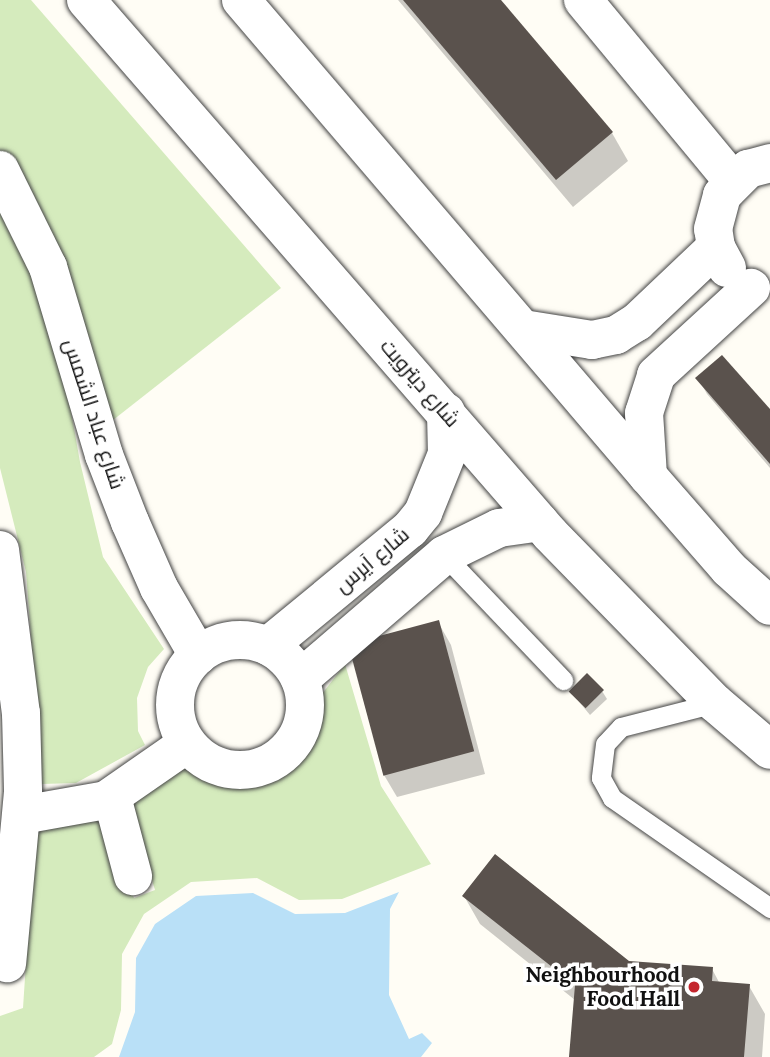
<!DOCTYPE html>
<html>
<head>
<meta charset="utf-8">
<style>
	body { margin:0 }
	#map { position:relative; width:770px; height:1057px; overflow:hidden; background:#fffdf5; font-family:Lora,Cairo,serif }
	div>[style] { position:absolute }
	.green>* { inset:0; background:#d5ebbd }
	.water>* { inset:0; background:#b9e0f7 }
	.shadow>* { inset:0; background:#0003 }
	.building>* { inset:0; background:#5a524d; transform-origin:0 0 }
	.roads { filter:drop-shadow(0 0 2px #444) drop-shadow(0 0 2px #444) }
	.service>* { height:19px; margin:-9.5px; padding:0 9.5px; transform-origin:9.5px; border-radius:9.5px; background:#fff }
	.minor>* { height:38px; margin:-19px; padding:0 19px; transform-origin:19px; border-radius:19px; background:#fff }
	.minor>.ring { margin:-19px; padding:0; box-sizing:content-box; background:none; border:38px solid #fff; border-radius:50% }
	.tertiary>* { height:38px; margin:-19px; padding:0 19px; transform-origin:19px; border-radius:19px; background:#fff }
	.dots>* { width:19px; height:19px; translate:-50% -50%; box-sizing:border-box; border:4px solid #fff; border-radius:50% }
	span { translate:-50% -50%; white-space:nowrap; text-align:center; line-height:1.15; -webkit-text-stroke:7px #fff; paint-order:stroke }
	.street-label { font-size:21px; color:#111 }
	.poi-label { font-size:21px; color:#111; font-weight:700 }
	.right { translate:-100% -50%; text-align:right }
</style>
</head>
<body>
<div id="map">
	<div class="green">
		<i style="clip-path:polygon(0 0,31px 0,281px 288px,94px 435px,0 155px)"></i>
		<i style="clip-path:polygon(0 194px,52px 305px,80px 462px,103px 557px,164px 649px,148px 667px,137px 698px,138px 731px,145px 745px,76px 783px,42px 784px,26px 572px,0 468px)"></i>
		<i style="clip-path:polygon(345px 664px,381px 786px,431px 864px,342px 899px,299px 900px,257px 878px,191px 882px,144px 914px,122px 954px,121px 1010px,112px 1044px,94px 1057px,0 1057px,0 1016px,23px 1008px,35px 826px,96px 812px,134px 898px,155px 890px,126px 796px,180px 762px,196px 777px,227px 788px,260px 786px,290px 772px,312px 748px,323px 717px,322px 694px)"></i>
	</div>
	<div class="water">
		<i style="clip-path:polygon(399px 892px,390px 909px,389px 995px,409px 1039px,422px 1033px,432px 1043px,421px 1057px,119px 1057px,135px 1012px,136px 958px,155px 924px,196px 896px,253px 893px,295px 914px,345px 913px)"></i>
	</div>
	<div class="shadow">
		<i style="clip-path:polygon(398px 0,499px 0,612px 133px,628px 161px,573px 207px)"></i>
		<i style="clip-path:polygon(698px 378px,770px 412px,770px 468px,707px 394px)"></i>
		<i style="clip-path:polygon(438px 622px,451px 645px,485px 774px,397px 797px,384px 775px,350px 646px)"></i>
		<i style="clip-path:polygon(602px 691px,607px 699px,590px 715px,571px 692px)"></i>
		<i style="clip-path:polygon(464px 896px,629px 963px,712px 969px,720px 984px,749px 986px,765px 1014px,762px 1057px,571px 1057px,575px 1000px,480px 924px)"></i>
	</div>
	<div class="building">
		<i style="clip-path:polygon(403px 0,501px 0,613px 132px,556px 180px)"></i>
		<i style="clip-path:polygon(722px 355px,770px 409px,770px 464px,695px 378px)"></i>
		<i style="left:439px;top:620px;width:136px;height:94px;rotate:75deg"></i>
		<i style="left:587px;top:673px;width:24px;height:26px;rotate:45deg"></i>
		<i style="clip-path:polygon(495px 854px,629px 961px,713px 967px,712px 981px,750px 984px,744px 1057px,569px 1057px,575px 985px,462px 896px)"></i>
	</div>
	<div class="roads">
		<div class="service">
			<i style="left:444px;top:555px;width:173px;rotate:46.4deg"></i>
			<i style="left:715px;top:703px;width:97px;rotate:165.7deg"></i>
			<i style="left:621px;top:727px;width:23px;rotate:133deg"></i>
			<i style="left:605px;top:744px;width:34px;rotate:97deg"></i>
			<i style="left:601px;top:778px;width:23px;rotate:61deg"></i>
			<i style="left:612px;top:798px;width:193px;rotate:34.8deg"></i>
		</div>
		<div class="minor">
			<i style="left:583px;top:0;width:235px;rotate:50.4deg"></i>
			<i style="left:0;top:170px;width:108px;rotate:63.7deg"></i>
			<i style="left:48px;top:267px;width:196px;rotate:73.4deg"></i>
			<i style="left:104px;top:455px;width:72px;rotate:68.8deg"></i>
			<i style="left:130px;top:522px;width:72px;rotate:66.3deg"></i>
			<i style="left:159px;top:588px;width:78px;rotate:59.8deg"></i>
			<i style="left:727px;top:268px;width:24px;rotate:-118deg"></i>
			<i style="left:716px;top:247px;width:18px;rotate:-99deg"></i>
			<i style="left:713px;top:229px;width:35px;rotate:-75deg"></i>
			<i style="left:722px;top:195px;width:37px;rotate:-45deg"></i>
			<i style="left:748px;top:169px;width:23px;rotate:-15deg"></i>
			<i style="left:523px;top:329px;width:70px;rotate:9.1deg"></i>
			<i style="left:592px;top:340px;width:25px;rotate:-12deg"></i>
			<i style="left:616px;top:335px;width:25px;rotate:-32deg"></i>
			<i style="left:637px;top:322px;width:109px;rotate:-43.5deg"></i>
			<i style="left:648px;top:476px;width:63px;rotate:-93.6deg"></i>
			<i style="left:644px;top:413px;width:40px;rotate:-72deg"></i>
			<i style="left:656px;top:375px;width:129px;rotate:-42.5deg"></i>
			<i style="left:0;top:550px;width:164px;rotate:82.7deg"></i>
			<i style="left:21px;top:713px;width:79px;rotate:88.5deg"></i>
			<i style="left:23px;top:792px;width:172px;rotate:95.3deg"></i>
			<i class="ring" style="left:175px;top:640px;width:92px;height:92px"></i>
			<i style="left:268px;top:646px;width:184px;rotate:-39.5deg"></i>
			<i style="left:410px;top:529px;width:21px;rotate:-51deg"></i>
			<i style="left:423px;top:513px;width:64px;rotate:-67.9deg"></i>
			<i style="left:447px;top:454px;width:42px;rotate:-91.4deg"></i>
			<i style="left:300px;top:679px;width:190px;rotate:-40.7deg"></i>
			<i style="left:444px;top:555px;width:61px;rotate:-26.1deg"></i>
			<i style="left:499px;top:528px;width:41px;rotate:-8.3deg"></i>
			<i style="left:112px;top:797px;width:82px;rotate:75.1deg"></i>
			<i style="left:22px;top:815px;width:85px;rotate:-10.1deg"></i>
			<i style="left:106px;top:800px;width:98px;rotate:-34.7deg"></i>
		</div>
		<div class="tertiary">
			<i style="left:86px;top:0;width:707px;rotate:49.01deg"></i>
			<i style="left:550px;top:534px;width:236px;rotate:45.7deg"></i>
			<i style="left:715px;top:703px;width:72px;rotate:40.5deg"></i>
			<i style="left:241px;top:0;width:626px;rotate:49.47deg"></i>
			<i style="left:648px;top:476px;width:123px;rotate:48.9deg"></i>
			<i style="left:729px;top:569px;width:55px;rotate:42.1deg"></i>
		</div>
	</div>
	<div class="dots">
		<i style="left:694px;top:987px;background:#c4262e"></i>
	</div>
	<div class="street-label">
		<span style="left:420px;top:383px;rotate:49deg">شارع ديترويت</span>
		<span style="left:94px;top:414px;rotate:72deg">شارع عباد الشمس</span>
		<span style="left:372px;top:560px;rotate:-40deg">شارع آيرس</span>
	</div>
	<div class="poi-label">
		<span class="right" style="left:680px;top:987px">Neighbourhood<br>Food Hall</span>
	</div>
</div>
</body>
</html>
